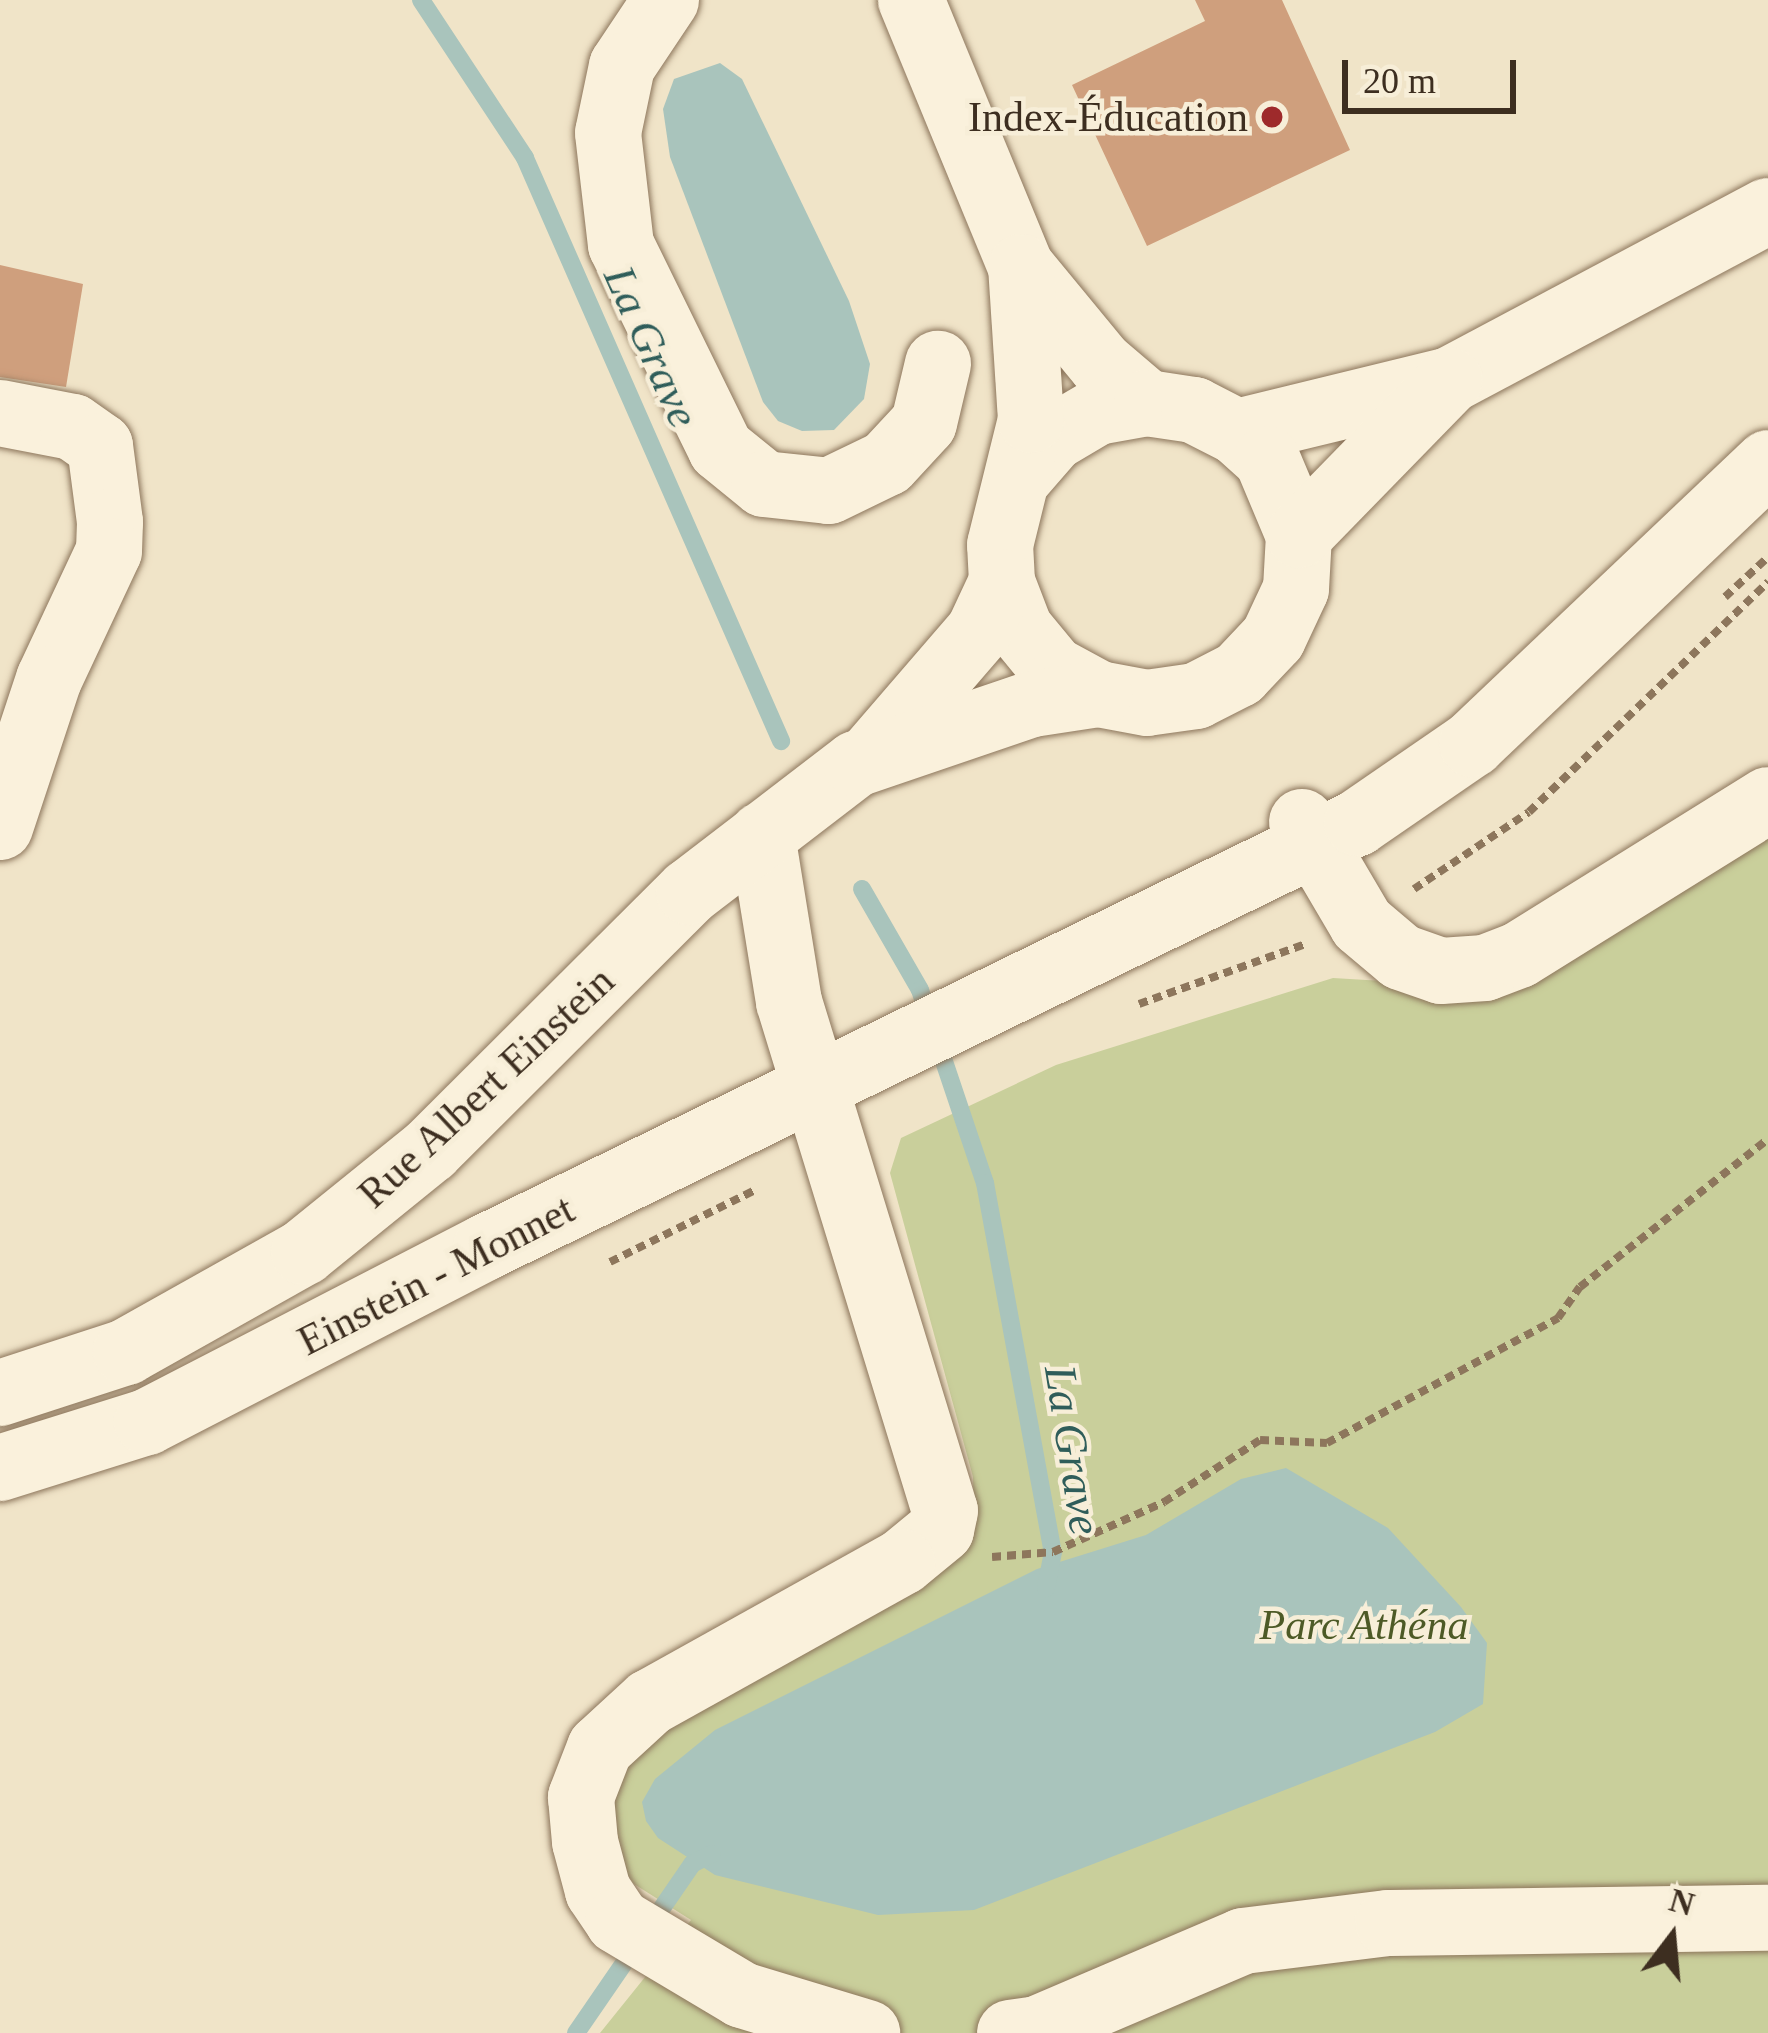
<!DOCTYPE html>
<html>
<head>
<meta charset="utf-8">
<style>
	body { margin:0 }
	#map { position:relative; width:1768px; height:2033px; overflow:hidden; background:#f0e4c8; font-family:Georgia,serif }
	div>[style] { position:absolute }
	.green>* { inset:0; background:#c9cf9b }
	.water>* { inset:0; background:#a9c4bc }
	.stream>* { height:18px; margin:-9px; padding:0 9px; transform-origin:9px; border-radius:9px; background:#a9c4bc }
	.building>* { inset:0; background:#cf9f7d }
	.path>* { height:8px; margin-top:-4px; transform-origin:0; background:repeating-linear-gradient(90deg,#8d765c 0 9px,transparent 0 15px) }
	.roads { filter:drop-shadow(0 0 3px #8d765c) drop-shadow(0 0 3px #8d765c) }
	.minor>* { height:66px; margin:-33px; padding:0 33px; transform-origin:33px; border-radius:33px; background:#faf1dc }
	.dots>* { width:33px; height:33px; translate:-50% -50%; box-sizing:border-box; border:6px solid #f7eed8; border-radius:50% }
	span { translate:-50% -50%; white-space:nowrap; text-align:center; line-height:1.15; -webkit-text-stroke:9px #f7eed8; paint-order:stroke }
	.poi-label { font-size:42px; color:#3d2e20 }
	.right { translate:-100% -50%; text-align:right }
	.street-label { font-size:42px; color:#3d2e20 }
	.park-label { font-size:42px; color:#4d5a26; font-style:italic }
	.water-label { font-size:45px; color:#2f5d5a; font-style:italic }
	.north { position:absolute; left:1612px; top:1877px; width:120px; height:120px; -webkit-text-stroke:9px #f7eed8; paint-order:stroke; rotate:16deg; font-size:33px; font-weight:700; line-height:48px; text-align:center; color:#3d2e20 }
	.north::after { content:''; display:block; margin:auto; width:42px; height:54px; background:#3d2e20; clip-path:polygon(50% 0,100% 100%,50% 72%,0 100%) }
	.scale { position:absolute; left:1342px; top:60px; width:174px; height:54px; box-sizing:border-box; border:6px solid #3d2e20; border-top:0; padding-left:15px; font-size:36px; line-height:42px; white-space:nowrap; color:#3d2e20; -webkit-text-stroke:9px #f7eed8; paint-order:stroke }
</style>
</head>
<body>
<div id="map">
	<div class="green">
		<i style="clip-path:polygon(1768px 831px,1768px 2033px,600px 2033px,691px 1920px,634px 1884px,594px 1826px,602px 1772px,974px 1524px,973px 1477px,890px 1173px,901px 1138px,1056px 1065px,1333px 978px,1383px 981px)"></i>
	</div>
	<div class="water">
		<i style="clip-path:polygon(720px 63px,742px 79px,849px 301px,870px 364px,864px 399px,834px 430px,802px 431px,778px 421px,763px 402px,670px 157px,663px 109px,674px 79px)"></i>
		<i style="clip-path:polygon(1286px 1468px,1388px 1528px,1461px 1607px,1487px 1643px,1483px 1704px,1435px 1732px,974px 1910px,878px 1915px,715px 1875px,658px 1838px,646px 1821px,642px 1802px,655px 1779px,715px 1730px,1037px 1569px,1146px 1535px,1241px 1479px)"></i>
	</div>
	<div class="stream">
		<i style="left:421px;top:0;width:189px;rotate:56.6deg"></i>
		<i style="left:525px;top:158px;width:637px;rotate:66.29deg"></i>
		<i style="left:862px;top:889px;width:116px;rotate:60.1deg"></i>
		<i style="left:920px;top:990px;width:204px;rotate:71.4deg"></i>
		<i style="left:985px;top:1183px;width:375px;rotate:79.6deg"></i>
		<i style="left:1053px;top:1552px;width:37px;rotate:101deg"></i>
		<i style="left:576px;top:2033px;width:205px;rotate:-55.5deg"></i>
		<i style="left:692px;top:1864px;width:22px;rotate:-27deg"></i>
	</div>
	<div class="building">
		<i style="clip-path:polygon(1195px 0,1282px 0,1350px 150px,1147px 246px,1072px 85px,1205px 21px)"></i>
		<i style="clip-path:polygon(0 265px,83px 284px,66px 387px,0 377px)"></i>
	</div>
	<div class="path">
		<i style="left:1725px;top:597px;width:59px;rotate:-42.9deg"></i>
		<i style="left:1414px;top:889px;width:138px;rotate:-33.8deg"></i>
		<i style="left:1529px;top:812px;width:332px;rotate:-43.9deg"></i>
		<i style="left:1139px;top:1004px;width:177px;rotate:-19.8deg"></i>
		<i style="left:610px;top:1262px;width:164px;rotate:-26.4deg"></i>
		<i style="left:992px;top:1557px;width:61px;rotate:-4.7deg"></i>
		<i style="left:1053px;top:1552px;width:122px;rotate:-24.2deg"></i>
		<i style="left:1164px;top:1502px;width:114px;rotate:-32.9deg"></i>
		<i style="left:1260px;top:1440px;width:67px;rotate:2.6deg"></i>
		<i style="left:1327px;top:1443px;width:263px;rotate:-28.4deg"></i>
		<i style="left:1558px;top:1318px;width:38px;rotate:-55deg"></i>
		<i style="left:1580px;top:1287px;width:239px;rotate:-38.2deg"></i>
	</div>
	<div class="roads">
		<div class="minor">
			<i style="left:666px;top:0;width:79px;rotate:123.7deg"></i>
			<i style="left:622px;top:66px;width:68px;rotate:101.8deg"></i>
			<i style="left:608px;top:133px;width:113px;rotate:83.4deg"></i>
			<i style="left:621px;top:245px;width:227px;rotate:63.9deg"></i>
			<i style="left:721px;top:449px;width:55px;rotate:39.1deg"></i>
			<i style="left:764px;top:484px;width:65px;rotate:6.1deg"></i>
			<i style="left:829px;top:491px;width:64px;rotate:-25.8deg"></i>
			<i style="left:887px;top:463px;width:54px;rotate:-47.2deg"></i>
			<i style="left:924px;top:423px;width:61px;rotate:-76.7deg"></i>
			<i style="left:911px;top:0;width:289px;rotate:67.6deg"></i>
			<i style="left:1021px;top:267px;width:126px;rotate:50.5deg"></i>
			<i style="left:1101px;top:364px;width:60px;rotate:40.3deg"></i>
			<i style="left:0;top:413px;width:74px;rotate:10.9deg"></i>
			<i style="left:73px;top:427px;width:33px;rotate:35deg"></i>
			<i style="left:100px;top:446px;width:77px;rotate:82.5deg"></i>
			<i style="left:110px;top:522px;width:29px;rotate:92deg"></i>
			<i style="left:109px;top:551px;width:141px;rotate:115.1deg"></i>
			<i style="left:49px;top:679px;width:156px;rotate:108.3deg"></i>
			<i style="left:1237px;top:432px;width:219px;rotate:-13.7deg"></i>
			<i style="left:1450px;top:380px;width:360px;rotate:-28deg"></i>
			<i style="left:1020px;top:476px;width:50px;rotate:-49deg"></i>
			<i style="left:1053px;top:438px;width:51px;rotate:-30.6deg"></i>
			<i style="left:1097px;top:412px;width:51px;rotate:-10.2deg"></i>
			<i style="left:1147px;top:403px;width:48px;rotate:8.5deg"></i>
			<i style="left:1194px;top:410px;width:48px;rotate:27.1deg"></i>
			<i style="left:1237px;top:432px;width:40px;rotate:42deg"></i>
			<i style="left:1267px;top:459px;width:82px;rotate:67.2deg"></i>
			<i style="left:1299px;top:535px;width:54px;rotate:93.2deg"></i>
			<i style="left:1296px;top:589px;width:54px;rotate:115.1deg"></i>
			<i style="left:1273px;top:638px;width:50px;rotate:133.4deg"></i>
			<i style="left:1239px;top:674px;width:48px;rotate:152.9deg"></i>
			<i style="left:1196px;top:696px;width:49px;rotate:171.9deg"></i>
			<i style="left:1147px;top:703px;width:49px;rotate:-169.4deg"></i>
			<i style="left:1099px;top:694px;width:52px;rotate:-151.5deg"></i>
			<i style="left:1053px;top:669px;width:52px;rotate:-129.5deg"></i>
			<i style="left:1020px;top:629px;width:50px;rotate:-111deg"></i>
			<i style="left:1002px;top:582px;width:37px;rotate:-93deg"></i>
			<i style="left:1000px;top:545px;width:129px;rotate:-76.1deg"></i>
			<i style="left:1031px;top:420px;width:153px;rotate:-93.7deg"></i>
			<i style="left:1299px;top:535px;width:216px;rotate:-45.7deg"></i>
			<i style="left:873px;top:754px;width:162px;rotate:-49.2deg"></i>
			<i style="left:979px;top:631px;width:54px;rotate:-64.9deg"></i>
			<i style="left:1302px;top:822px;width:118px;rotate:59.5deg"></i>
			<i style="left:1362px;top:924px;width:51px;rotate:40.2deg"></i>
			<i style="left:1401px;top:957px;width:42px;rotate:19.3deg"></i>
			<i style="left:1441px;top:971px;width:44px;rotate:-3.9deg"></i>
			<i style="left:1485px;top:968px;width:36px;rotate:-21deg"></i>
			<i style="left:1519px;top:955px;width:293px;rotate:-31.9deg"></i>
			<i style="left:762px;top:835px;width:169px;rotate:80.8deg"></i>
			<i style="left:789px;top:1002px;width:532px;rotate:72.96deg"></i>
			<i style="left:945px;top:1511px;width:19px;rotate:102deg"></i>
			<i style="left:941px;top:1530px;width:50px;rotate:140.6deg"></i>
			<i style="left:902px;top:1562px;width:288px;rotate:150.9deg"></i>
			<i style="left:650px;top:1702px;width:68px;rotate:137.4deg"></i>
			<i style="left:600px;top:1748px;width:53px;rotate:111.2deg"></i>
			<i style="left:581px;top:1797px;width:45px;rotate:84.9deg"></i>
			<i style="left:585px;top:1842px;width:51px;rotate:75.1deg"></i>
			<i style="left:598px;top:1891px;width:36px;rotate:56deg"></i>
			<i style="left:618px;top:1921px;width:144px;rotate:30.8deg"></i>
			<i style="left:742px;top:1995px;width:131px;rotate:16.9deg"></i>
			<i style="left:0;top:1393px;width:133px;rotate:-18deg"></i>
			<i style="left:126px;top:1352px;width:204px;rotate:-29.3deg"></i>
			<i style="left:304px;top:1252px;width:162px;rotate:-39deg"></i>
			<i style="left:430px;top:1150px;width:366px;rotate:-44.9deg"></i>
			<i style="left:689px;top:892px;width:210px;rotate:-37.5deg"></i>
			<i style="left:856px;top:764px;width:186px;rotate:-18.8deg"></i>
			<i style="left:1032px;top:704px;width:68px;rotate:-8.5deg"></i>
			<i style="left:0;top:1468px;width:154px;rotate:-17.4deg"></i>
			<i style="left:147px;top:1422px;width:382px;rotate:-27.3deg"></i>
			<i style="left:486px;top:1247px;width:969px;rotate:-25.96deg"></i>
			<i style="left:1357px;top:823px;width:140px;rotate:-34.5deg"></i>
			<i style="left:1472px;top:744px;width:408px;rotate:-43.5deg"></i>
			<i style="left:1010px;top:2033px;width:27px;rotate:-8deg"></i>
			<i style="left:1037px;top:2029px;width:224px;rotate:-23.1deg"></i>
			<i style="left:1243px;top:1941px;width:146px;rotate:-7.1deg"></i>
			<i style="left:1388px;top:1923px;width:380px;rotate:-0.8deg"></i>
		</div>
	</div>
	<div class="dots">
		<i style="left:1272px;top:117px;background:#9e2a2b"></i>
	</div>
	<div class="poi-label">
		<span class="right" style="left:1248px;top:117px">Index-Éducation</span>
	</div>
	<div class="street-label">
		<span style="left:486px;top:1087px;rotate:-43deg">Rue Albert Einstein</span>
		<span style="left:436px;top:1275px;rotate:-27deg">Einstein - Monnet</span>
	</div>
	<div class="park-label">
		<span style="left:1364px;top:1625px">Parc Athéna</span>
	</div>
	<div class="water-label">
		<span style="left:651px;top:347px;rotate:66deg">La Grave</span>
		<span style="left:1072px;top:1450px;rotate:81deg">La Grave</span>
	</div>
	<div class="north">N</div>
	<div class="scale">20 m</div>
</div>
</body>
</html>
